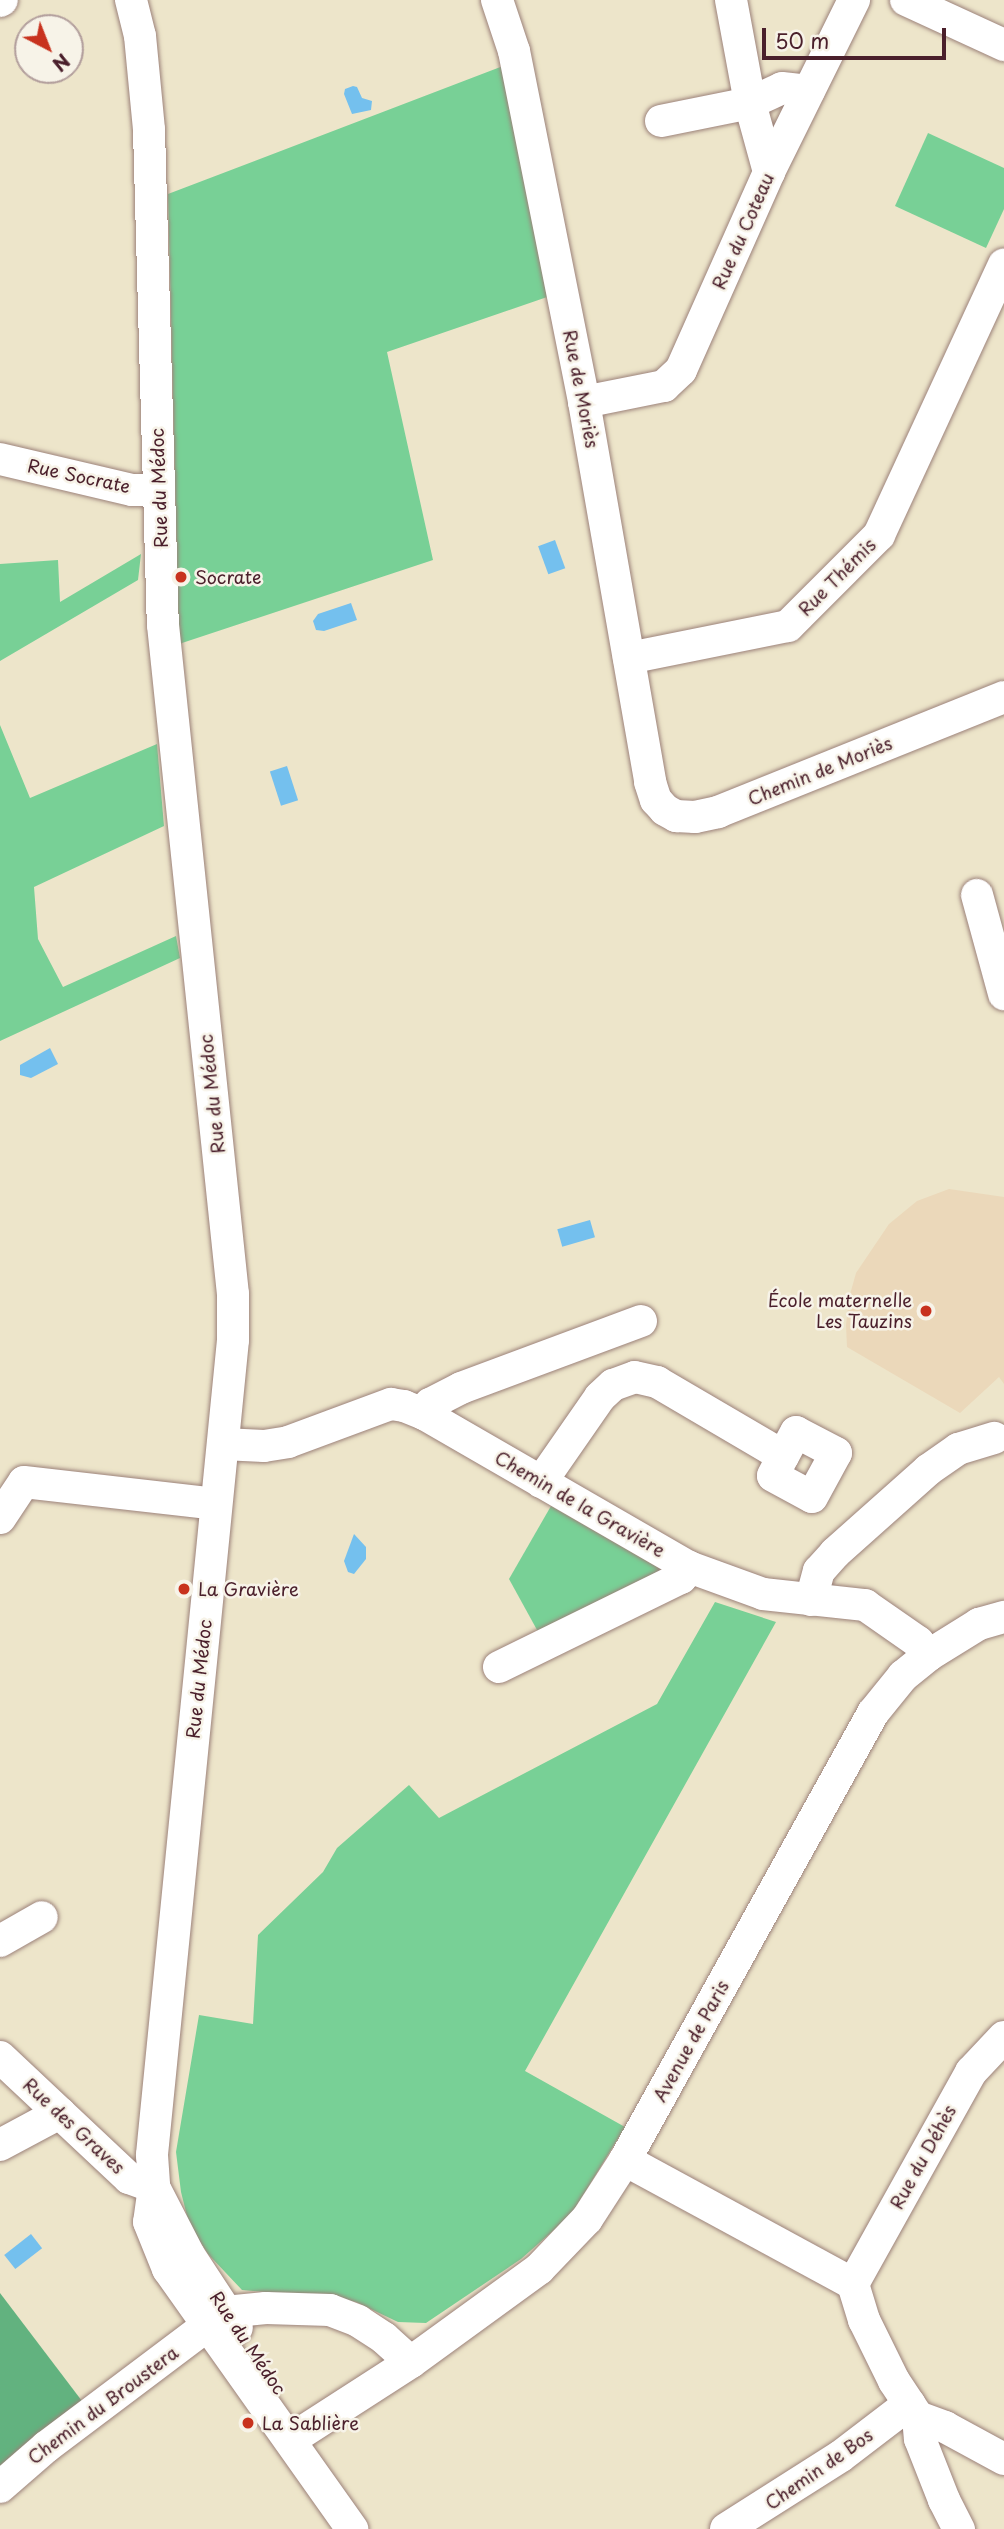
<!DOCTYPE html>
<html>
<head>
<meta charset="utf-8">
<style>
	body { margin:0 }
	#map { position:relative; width:1004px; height:2529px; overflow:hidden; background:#ede5ca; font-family:"Playpen Sans",sans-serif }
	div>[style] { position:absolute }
	.built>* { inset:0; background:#ebd8ba }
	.green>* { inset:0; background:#78d096 }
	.forest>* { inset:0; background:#62b27f }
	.water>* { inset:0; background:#74c0ee; transform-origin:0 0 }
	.roads { filter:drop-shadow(0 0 2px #9c827a) drop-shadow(0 0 2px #9c827a) }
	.minor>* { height:32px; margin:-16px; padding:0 16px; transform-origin:16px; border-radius:16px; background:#fff }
	.dots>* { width:19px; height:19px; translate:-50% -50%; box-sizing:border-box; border:4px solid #f7f3e8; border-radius:50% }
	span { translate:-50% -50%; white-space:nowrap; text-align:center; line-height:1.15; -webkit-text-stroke:5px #f7f3e8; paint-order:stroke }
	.street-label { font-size:18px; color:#4a1f2b }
	.poi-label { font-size:18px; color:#4a1f2b }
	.left { translate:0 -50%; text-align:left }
	.right { translate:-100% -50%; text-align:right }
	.north { position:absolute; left:14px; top:14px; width:70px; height:70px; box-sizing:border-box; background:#f7f3e8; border:2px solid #b29e9c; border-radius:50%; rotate:138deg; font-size:19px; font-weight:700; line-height:28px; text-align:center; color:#4a1f2b }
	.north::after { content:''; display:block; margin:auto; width:24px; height:32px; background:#c8321e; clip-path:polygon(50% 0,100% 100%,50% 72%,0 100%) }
	.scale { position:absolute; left:762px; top:28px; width:184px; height:32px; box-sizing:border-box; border:4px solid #4a1f2b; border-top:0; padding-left:9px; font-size:21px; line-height:24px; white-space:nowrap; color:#4a1f2b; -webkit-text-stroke:5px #f7f3e8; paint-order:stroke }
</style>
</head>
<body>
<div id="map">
	<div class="built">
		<i style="clip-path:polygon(949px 1189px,1004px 1197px,1004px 1384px,999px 1377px,960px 1413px,847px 1347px,846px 1325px,849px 1298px,856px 1273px,889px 1224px,917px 1201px)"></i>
	</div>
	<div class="green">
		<i style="clip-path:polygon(503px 66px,550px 296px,387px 352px,433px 560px,179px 644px,168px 194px)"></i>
		<i style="clip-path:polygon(928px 133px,1004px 168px,1004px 209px,986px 248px,895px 206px)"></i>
		<i style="clip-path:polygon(141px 554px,138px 580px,0 661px,0 564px,58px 560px,60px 602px)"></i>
		<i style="clip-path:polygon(0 725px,30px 798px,157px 744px,164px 826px,34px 887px,38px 939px,63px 987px,176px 936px,180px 958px,0 1041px)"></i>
		<i style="clip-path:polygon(551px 1506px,671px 1575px,542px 1639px,509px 1579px)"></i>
		<i style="clip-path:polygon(715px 1602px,776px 1622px,525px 2071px,625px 2127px,571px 2215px,521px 2259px,426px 2323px,398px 2322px,356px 2302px,337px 2298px,242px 2290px,208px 2254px,189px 2224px,181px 2192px,176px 2152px,199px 2015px,253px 2024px,258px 1935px,323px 1872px,337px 1848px,409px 1785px,439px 1818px,657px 1704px)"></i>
	</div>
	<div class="forest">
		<i style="clip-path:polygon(0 2293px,85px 2405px,0 2474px)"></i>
	</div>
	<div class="water">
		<i style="clip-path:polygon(353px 86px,357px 87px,362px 98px,372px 101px,371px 110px,352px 114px,344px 94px,345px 89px)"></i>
		<i style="left:555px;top:540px;width:30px;height:18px;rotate:70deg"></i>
		<i style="clip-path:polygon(351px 603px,357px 620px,324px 631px,316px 630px,313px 621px,318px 614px)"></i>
		<i style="left:287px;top:766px;width:36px;height:18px;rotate:72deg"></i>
		<i style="clip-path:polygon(50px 1048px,58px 1064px,31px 1078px,20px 1075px,20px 1065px)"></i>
		<i style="left:590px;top:1220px;width:18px;height:34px;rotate:74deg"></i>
		<i style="clip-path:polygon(354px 1534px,366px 1547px,366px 1559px,354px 1574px,348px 1572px,344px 1561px)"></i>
		<i style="left:31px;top:2234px;width:18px;height:34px;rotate:52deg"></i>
	</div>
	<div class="roads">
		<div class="minor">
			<i style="left:131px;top:0;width:37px;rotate:76deg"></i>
			<i style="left:140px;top:36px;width:94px;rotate:84.5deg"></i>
			<i style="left:149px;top:130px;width:495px;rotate:88.4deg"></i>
			<i style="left:163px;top:625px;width:673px;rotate:84.03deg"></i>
			<i style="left:233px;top:1294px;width:46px;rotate:90deg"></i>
			<i style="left:233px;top:1340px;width:819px;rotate:95.68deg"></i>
			<i style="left:152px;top:2155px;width:32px;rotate:86deg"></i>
			<i style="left:154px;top:2187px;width:35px;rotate:98deg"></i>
			<i style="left:149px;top:2222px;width:51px;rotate:68deg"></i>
			<i style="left:168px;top:2269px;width:319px;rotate:54.7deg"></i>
			<i style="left:497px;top:0;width:54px;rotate:71.6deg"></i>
			<i style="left:514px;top:51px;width:358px;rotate:78.7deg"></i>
			<i style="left:584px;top:402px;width:386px;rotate:80.1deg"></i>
			<i style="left:650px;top:782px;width:19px;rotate:72deg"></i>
			<i style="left:656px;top:800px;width:13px;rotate:48deg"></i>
			<i style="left:665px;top:810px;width:13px;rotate:29deg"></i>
			<i style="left:676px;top:816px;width:19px;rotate:3deg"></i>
			<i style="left:695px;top:817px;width:24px;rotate:-12deg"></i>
			<i style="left:718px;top:812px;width:308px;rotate:-21.9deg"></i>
			<i style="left:731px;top:0;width:105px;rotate:79.5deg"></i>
			<i style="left:750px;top:103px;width:35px;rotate:-25deg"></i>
			<i style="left:782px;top:88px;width:27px;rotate:6deg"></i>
			<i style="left:906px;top:0;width:108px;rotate:24.7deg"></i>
			<i style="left:0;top:1px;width:2px;rotate:-27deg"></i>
			<i style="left:661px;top:121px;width:91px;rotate:-11.4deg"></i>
			<i style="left:750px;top:103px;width:72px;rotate:74.6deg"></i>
			<i style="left:584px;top:402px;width:82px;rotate:-11.3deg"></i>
			<i style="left:664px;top:386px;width:23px;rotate:-43deg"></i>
			<i style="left:681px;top:370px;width:217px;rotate:-66deg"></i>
			<i style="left:769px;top:172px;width:192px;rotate:-63.7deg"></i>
			<i style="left:0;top:459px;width:136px;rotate:13.2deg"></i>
			<i style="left:132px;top:490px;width:26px"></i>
			<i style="left:629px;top:658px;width:162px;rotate:-11.4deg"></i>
			<i style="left:788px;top:626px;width:129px;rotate:-45deg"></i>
			<i style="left:879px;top:535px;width:298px;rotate:-65.2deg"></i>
			<i style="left:977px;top:895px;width:103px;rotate:74.7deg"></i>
			<i style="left:424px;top:1414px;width:12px;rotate:-59deg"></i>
			<i style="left:430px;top:1404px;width:35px;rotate:-27deg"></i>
			<i style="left:461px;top:1388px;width:192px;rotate:-20.4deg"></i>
			<i style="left:223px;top:1444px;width:41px;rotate:2.8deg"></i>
			<i style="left:264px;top:1446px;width:24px;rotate:-9deg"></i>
			<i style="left:288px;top:1442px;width:110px;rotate:-20.3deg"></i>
			<i style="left:391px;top:1404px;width:13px;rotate:9deg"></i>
			<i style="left:404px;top:1406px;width:22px;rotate:22deg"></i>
			<i style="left:424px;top:1414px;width:306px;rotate:30deg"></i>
			<i style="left:689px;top:1567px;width:79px;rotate:20deg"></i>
			<i style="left:763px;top:1594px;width:103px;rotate:6.2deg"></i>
			<i style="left:865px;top:1605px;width:65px;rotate:34.9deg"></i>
			<i style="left:918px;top:1642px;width:17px;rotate:50deg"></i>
			<i style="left:541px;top:1482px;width:103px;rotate:-55.2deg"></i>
			<i style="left:600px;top:1397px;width:18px;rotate:-43deg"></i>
			<i style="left:613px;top:1385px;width:23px;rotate:-20deg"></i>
			<i style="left:635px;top:1377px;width:23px;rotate:13deg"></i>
			<i style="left:657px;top:1382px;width:146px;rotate:30.4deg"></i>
			<i style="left:783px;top:1456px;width:22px;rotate:117deg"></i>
			<i style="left:773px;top:1476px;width:44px;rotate:28.3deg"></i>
			<i style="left:812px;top:1497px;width:50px;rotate:-61.4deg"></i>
			<i style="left:836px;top:1453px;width:45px;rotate:-152.3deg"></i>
			<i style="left:796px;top:1432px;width:27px;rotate:118deg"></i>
			<i style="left:0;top:1518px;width:43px;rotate:-56.3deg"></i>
			<i style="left:24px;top:1482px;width:193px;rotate:6.5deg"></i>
			<i style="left:811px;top:1600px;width:30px;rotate:-75deg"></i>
			<i style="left:819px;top:1571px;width:24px;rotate:-48deg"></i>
			<i style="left:835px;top:1553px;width:125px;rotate:-41.7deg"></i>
			<i style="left:928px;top:1470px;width:37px;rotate:-35deg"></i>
			<i style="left:958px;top:1449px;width:38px;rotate:-17deg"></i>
			<i style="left:499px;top:1667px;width:203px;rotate:-26.1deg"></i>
			<i style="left:681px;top:1578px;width:14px;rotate:-54deg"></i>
			<i style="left:0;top:1941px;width:48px;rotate:-29.7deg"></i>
			<i style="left:0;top:2057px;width:177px;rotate:43.2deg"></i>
			<i style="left:129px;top:2178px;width:27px;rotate:20deg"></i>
			<i style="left:0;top:2145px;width:68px;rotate:-28.1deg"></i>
			<i style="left:625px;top:2160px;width:260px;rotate:28.5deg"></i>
			<i style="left:853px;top:2284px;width:243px;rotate:-60.9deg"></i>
			<i style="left:971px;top:2072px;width:48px;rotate:-46.7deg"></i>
			<i style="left:154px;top:2187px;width:76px;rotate:62.8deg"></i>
			<i style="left:189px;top:2255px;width:87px;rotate:56.7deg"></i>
			<i style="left:853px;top:2284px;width:38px;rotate:73deg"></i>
			<i style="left:864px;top:2320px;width:68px;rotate:63.8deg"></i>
			<i style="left:894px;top:2381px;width:43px;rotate:56.3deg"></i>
			<i style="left:918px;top:2417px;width:22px;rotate:85deg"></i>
			<i style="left:920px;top:2439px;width:66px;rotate:68.5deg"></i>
			<i style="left:944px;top:2500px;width:33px;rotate:63deg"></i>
			<i style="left:918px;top:2417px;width:29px;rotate:20deg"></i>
			<i style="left:945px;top:2427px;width:67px;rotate:28.5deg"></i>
			<i style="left:290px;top:2440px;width:144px;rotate:-32.8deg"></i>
			<i style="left:411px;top:2362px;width:158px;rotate:-36deg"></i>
			<i style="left:539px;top:2269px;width:69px;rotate:-46.2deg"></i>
			<i style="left:587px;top:2219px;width:70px;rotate:-57.2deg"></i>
			<i style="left:625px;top:2160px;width:511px;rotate:-60.98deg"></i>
			<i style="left:873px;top:1713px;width:48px;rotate:-51deg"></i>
			<i style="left:903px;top:1676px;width:33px;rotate:-39deg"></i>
			<i style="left:929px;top:1655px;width:59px;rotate:-31.8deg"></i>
			<i style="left:979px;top:1624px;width:26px;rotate:-16deg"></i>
			<i style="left:0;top:2487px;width:61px;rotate:-41deg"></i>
			<i style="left:46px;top:2447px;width:224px;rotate:-37deg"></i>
			<i style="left:225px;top:2312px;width:41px;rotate:-5.6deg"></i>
			<i style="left:266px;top:2308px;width:64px;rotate:1.8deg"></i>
			<i style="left:330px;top:2310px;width:30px;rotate:21deg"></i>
			<i style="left:358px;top:2321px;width:31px;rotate:33deg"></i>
			<i style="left:384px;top:2338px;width:36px;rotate:42deg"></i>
			<i style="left:726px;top:2529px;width:136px;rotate:-32.4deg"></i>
			<i style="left:841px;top:2456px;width:86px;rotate:-37.4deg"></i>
		</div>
	</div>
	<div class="dots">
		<i style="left:181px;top:577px;background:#c8321e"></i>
		<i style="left:926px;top:1311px;background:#c8321e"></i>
		<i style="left:184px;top:1589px;background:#c8321e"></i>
		<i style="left:248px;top:2423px;background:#c8321e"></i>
	</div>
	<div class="street-label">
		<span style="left:743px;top:231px;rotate:-66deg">Rue du Coteau</span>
		<span style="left:581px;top:389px;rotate:79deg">Rue de Moriès</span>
		<span style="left:79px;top:476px;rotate:12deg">Rue Socrate</span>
		<span style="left:159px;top:488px;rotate:-92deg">Rue du Médoc</span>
		<span style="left:837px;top:577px;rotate:-45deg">Rue Thémis</span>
		<span style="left:820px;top:771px;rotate:-22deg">Chemin de Moriès</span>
		<span style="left:212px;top:1094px;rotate:-96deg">Rue du Médoc</span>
		<span style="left:580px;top:1504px;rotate:30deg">Chemin de la Gravière</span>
		<span style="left:199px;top:1679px;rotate:-84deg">Rue du Médoc</span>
		<span style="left:691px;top:2041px;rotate:-61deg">Avenue de Paris</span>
		<span style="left:74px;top:2126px;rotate:43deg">Rue des Graves</span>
		<span style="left:923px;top:2157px;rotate:-61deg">Rue du Déhès</span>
		<span style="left:248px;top:2343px;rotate:56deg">Rue du Médoc</span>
		<span style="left:103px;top:2405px;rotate:-37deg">Chemin du Broustera</span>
		<span style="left:819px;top:2469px;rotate:-35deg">Chemin de Bos</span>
	</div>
	<div class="poi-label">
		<span class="left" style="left:195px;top:577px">Socrate</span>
		<span class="right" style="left:912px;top:1311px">École maternelle<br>Les Tauzins</span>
		<span class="left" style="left:198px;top:1589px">La Gravière</span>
		<span class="left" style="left:262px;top:2423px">La Sablière</span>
	</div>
	<div class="north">N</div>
	<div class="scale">50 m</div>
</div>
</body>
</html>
